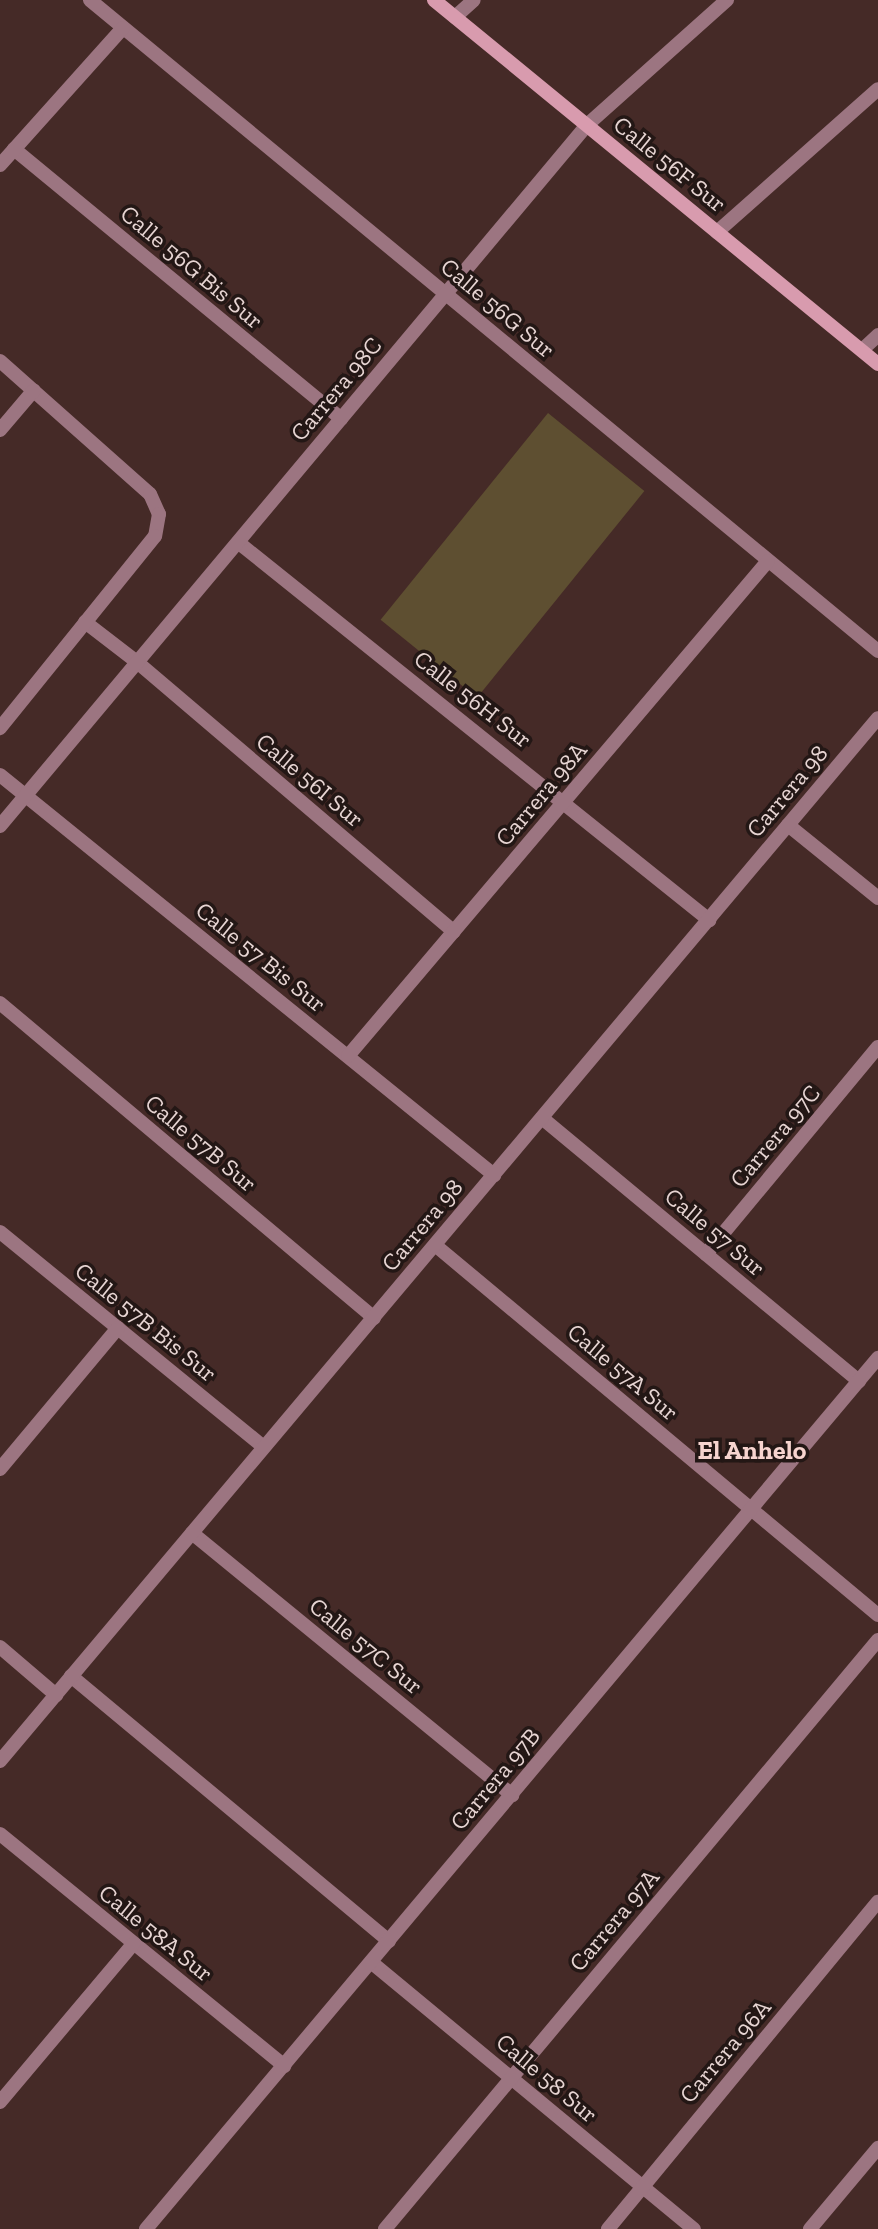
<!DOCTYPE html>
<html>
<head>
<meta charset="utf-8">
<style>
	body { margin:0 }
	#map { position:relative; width:878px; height:2229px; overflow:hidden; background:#452a27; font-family:"Zilla Slab",serif }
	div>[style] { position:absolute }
	.green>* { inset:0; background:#5e4f31; transform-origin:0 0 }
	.lane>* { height:14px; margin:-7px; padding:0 7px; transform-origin:7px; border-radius:7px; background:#9c7581 }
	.street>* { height:14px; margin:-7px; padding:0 7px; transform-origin:7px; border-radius:7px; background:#9c7581 }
	.secondary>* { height:14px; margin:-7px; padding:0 7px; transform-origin:7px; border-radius:7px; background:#d89bae }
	span { translate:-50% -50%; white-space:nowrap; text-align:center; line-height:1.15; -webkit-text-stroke:7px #231715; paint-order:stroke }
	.street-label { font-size:24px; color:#e7d5d3 }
	.neighbourhood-label { font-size:26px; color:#f7d4cf; font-weight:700 }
</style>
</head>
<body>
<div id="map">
	<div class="green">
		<i style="left:548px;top:413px;width:124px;height:266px;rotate:39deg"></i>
	</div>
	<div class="lane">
		<i style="left:85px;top:622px;width:66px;rotate:37.6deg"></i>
	</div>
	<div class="street">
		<i style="left:90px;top:0;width:1022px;rotate:39.56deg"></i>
		<i style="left:455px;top:17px;width:25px;rotate:-42deg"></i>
		<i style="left:14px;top:149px;width:424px;rotate:39.5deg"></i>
		<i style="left:0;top:165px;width:184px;rotate:-48.1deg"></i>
		<i style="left:717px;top:232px;width:215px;rotate:-41.6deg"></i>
		<i style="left:862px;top:350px;width:22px;rotate:-43deg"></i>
		<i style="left:0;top:361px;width:200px;rotate:41.6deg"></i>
		<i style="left:150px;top:494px;width:22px;rotate:66deg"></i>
		<i style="left:159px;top:514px;width:22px;rotate:100deg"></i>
		<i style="left:155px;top:536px;width:247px;rotate:128.9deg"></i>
		<i style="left:0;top:430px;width:52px;rotate:-49.6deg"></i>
		<i style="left:239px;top:543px;width:603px;rotate:38.73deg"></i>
		<i style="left:137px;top:662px;width:416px;rotate:40.4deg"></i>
		<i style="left:0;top:775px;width:636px;rotate:39deg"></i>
		<i style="left:788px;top:825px;width:116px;rotate:39deg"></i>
		<i style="left:0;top:826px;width:914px;rotate:-50.06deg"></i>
		<i style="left:587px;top:125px;width:188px;rotate:-41.8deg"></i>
		<i style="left:0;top:1003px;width:489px;rotate:40.1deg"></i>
		<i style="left:348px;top:1056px;width:649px;rotate:-49.69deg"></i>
		<i style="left:542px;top:1118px;width:412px;rotate:39.7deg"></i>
		<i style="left:0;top:1232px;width:340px;rotate:39.2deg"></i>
		<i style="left:435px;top:1245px;width:577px;rotate:39.87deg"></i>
		<i style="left:706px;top:1254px;width:269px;rotate:-50.3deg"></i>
		<i style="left:0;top:1469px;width:184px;rotate:-50.1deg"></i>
		<i style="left:192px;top:1533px;width:414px;rotate:39.3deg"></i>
		<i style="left:0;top:1647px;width:74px;rotate:40.6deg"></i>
		<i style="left:71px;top:1676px;width:414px;rotate:39.8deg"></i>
		<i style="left:0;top:1761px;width:1363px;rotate:-49.91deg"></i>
		<i style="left:0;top:1834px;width:367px;rotate:39.2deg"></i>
		<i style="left:371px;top:1962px;width:419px;rotate:39.6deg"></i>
		<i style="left:0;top:2102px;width:207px;rotate:-49.9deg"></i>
		<i style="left:146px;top:2229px;width:1138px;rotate:-49.96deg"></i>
		<i style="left:385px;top:2229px;width:768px;rotate:-50.07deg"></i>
		<i style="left:608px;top:2229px;width:424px;rotate:-50.5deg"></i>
		<i style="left:810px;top:2229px;width:106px;rotate:-50deg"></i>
	</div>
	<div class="secondary">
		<i style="left:434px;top:0;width:574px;rotate:39.35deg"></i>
	</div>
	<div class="street-label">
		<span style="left:670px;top:164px;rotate:39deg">Calle 56F Sur</span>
		<span style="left:192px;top:267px;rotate:40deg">Calle 56G Bis Sur</span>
		<span style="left:498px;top:308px;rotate:40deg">Calle 56G Sur</span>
		<span style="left:336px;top:389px;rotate:-50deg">Carrera 98C</span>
		<span style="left:473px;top:699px;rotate:38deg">Calle 56H Sur</span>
		<span style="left:310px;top:780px;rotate:40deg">Calle 56I Sur</span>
		<span style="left:787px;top:791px;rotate:-50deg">Carrera 98</span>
		<span style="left:541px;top:794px;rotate:-50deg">Carrera 98A</span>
		<span style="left:261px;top:957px;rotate:39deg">Calle 57 Bis Sur</span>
		<span style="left:775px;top:1136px;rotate:-50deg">Carrera 97C</span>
		<span style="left:201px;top:1143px;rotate:40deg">Calle 57B Sur</span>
		<span style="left:422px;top:1225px;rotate:-50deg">Carrera 98</span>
		<span style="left:715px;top:1232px;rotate:40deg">Calle 57 Sur</span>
		<span style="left:146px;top:1322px;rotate:39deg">Calle 57B Bis Sur</span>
		<span style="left:623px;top:1372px;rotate:40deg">Calle 57A Sur</span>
		<span style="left:366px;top:1646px;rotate:39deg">Calle 57C Sur</span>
		<span style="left:495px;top:1779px;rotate:-50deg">Carrera 97B</span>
		<span style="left:614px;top:1920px;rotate:-50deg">Carrera 97A</span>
		<span style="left:156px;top:1933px;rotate:39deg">Calle 58A Sur</span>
		<span style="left:725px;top:2051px;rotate:-50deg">Carrera 96A</span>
		<span style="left:547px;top:2078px;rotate:40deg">Calle 58 Sur</span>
	</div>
	<div class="neighbourhood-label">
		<span style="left:752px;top:1451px">El Anhelo</span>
	</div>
</div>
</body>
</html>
